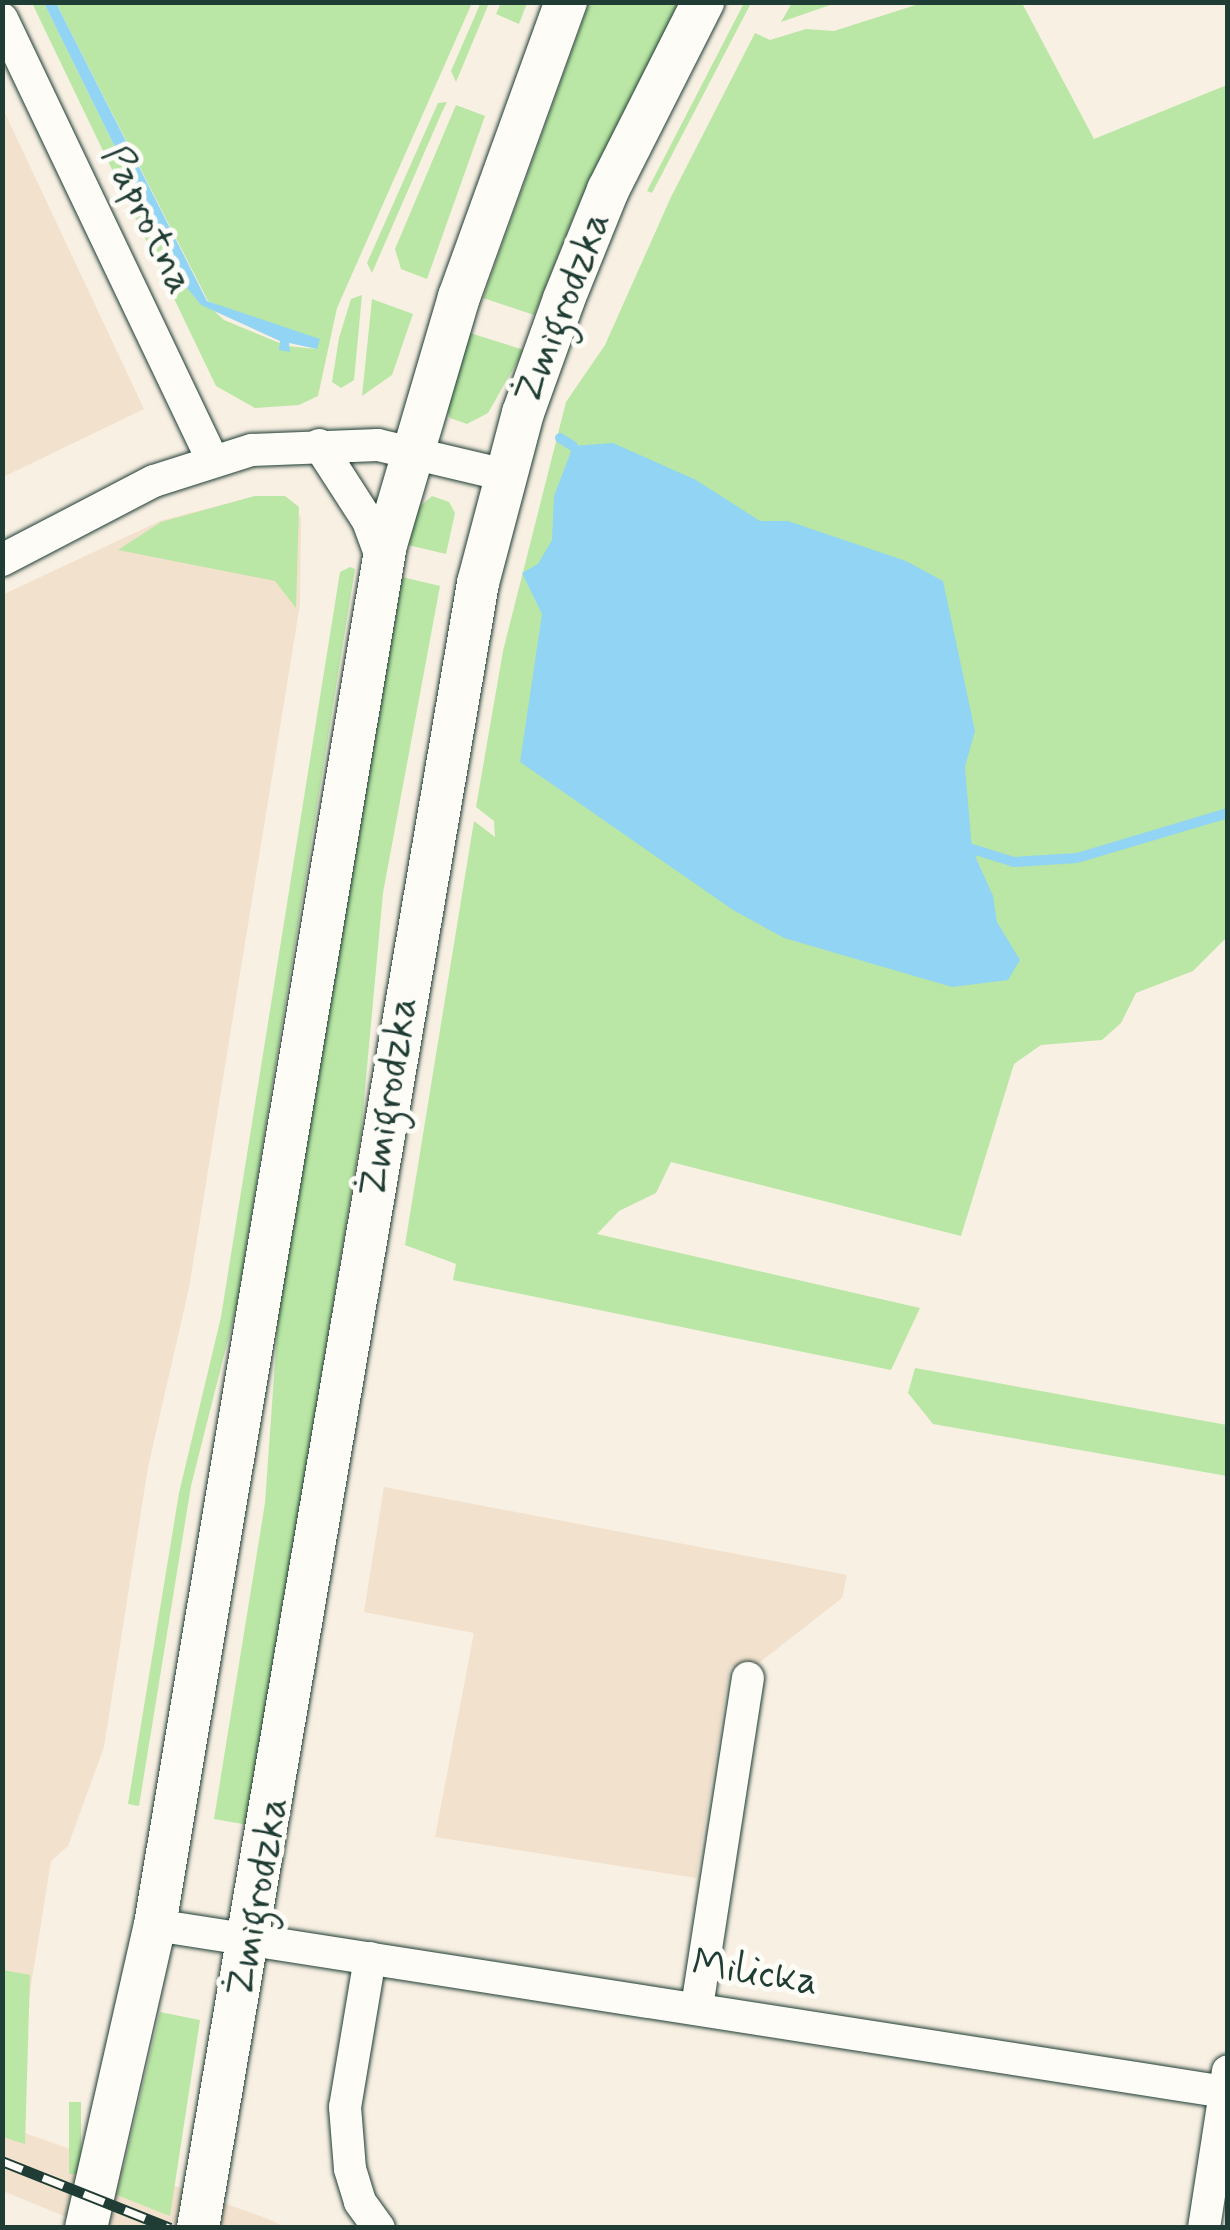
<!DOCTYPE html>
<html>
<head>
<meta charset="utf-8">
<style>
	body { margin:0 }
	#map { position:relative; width:1230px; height:2230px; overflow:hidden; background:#f8f0e3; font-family:Mynerve,sans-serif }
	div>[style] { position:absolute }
	.built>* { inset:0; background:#f2e1cc }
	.green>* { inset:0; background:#bae7a5; transform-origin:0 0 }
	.water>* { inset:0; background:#92d4f3 }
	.stream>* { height:10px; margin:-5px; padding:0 5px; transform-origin:5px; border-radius:5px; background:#92d4f3 }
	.roads { filter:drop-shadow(0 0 2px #1f3d34) drop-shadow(0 0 2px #1f3d34) }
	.minor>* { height:32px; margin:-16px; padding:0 16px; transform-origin:16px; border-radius:16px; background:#fdfcf7 }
	.major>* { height:42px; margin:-21px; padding:0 21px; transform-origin:21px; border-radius:21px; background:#fdfcf7 }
	.rail>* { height:11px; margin-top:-5.5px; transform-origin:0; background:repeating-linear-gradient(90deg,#fdfcf7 0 22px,#1f3d34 0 44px); box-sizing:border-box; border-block:2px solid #1f3d34 }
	span { translate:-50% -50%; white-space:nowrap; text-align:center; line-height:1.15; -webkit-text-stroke:10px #fdfcf7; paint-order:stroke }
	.street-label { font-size:40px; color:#1f3d34 }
	.frame { position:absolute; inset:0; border:5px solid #1f3d34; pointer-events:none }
</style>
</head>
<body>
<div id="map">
	<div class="built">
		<i style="clip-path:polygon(3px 109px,144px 409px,3px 477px,2px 477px)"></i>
		<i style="clip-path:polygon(255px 496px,285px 496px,301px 517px,300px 604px,189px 1288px,148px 1467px,104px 1747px,68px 1846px,51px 1861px,19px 2060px,2px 2052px,2px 595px,160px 521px)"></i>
		<i style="clip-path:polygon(384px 1487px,847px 1575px,842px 1598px,750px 1670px,730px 1666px,696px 1878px,435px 1837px,474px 1633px,364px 1612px)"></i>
		<i style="clip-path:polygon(2px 2125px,263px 2217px,286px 2227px,91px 2227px,3px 2191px)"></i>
	</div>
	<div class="green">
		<i style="clip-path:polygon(481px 2px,489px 3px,456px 82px,451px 71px)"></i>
		<i style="clip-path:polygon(32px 3px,44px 3px,180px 279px,224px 320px,287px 346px,317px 349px,208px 301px,56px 3px,472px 3px,337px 308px,318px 396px,299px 405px,255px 408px,216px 386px)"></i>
		<i style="clip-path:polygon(501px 3px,527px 3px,519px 24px,496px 14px)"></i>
		<i style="clip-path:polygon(589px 3px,680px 3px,579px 203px,534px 315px,483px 298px)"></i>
		<i style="clip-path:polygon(744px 3px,761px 3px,750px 5px,652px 193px,647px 191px)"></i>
		<i style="clip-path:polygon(792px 3px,792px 2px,836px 3px,781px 22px)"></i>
		<i style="clip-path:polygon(922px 3px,1022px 3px,1094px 139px,1227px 85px,1227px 937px,1193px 971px,1136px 993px,1121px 1023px,1102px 1040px,1041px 1045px,1014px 1064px,961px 1236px,671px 1162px,656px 1193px,619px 1211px,597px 1234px,920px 1308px,891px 1370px,453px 1280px,456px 1264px,405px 1245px,474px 821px,495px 837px,494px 821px,476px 807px,503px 651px,566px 402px,605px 345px,671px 197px,755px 33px,770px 40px,806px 29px,834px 31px)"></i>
		<i style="clip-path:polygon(447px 102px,442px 112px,372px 273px,367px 263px,438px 103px)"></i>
		<i style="clip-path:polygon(456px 105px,485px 116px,427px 279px,401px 269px,395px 249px)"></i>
		<i style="clip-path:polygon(362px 295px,354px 380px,341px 388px,332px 382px,339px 338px,351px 299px)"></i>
		<i style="clip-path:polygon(372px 299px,413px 314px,392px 375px,362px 396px)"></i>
		<i style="clip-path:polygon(470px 333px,524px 350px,488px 413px,467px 424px,450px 418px,447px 410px)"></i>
		<i style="clip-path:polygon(255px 496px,285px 496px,299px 507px,296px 608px,275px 581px,118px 550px,161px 522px)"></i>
		<i style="clip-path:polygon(432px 496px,449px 502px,455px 513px,446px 554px,408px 545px,418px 508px)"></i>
		<i style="clip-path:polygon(350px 567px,355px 569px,237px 1304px,191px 1486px,139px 1806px,128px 1804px,179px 1493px,221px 1317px,340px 572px)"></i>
		<i style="clip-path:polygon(402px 577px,440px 586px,383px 893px,361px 1133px,248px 1825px,214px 1819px,265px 1503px,279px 1305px)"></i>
		<i style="clip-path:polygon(915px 1368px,1227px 1425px,1227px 1476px,933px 1424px,908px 1393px)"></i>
		<i style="clip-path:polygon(3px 1970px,30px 1975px,25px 2144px,3px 2137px)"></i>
		<i style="clip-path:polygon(160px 2012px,200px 2020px,170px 2216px,117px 2195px)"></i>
		<i style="left:69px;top:2102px;width:12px;height:72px"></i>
	</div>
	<div class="water">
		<i style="clip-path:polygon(44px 3px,56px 3px,207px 301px,320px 339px,317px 349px,289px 343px,290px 352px,279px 350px,280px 341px,201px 305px,180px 279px)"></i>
		<i style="clip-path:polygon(613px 443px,696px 480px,760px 521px,788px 521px,906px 561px,943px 581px,975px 731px,965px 767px,972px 849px,993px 896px,997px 922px,1020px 960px,1008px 980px,952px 987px,784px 938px,733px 910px,520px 762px,542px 614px,522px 573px,538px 564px,552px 540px,554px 496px,573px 446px)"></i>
	</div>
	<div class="stream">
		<i style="left:560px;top:438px;width:15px;rotate:32deg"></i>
		<i style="left:972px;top:849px;width:44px;rotate:17.2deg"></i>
		<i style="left:1014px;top:862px;width:63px;rotate:-3.6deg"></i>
		<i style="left:1077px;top:858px;width:158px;rotate:-16.6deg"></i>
	</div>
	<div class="roads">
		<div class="minor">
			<i style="left:2px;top:19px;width:488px;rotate:64.5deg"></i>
			<i style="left:319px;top:445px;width:90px;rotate:57.2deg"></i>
			<i style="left:368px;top:521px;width:44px;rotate:69.9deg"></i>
			<i style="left:2px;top:560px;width:171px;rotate:-27.5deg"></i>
			<i style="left:154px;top:481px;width:103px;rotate:-17.6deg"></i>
			<i style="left:252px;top:450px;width:126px;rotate:-2.3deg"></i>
			<i style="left:378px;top:445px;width:130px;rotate:13.3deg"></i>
			<i style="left:155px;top:1925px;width:1083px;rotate:8.87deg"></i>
			<i style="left:1225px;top:2092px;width:21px;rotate:-82deg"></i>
			<i style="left:370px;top:1958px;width:151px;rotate:99.5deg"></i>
			<i style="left:345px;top:2107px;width:62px;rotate:85.4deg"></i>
			<i style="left:350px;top:2169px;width:34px;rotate:73deg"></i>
			<i style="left:360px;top:2202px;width:32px;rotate:54deg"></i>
			<i style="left:697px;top:2007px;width:333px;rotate:-81.2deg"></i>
			<i style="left:1204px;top:2228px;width:138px;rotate:-81.2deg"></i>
		</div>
		<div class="major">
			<i style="left:86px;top:2228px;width:311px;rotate:-77.2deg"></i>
			<i style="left:155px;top:1925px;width:1399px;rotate:-80.5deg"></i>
			<i style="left:386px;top:545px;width:259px;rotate:-73.6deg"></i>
			<i style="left:459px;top:297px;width:314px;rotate:-70.1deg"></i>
			<i style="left:198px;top:2228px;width:1669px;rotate:-80.34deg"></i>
			<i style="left:478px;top:583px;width:176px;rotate:-75.2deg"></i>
			<i style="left:523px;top:413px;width:121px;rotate:-70.2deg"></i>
			<i style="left:564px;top:299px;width:118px;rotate:-68deg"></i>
			<i style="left:608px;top:190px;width:211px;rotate:-63.2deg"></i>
		</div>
	</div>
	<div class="rail">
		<i style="left:2px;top:2161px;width:181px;rotate:21.7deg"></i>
	</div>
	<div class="street-label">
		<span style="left:147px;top:220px;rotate:64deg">Paprotna</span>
		<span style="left:563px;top:308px;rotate:-69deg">Żmigrodzka</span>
		<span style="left:389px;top:1097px;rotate:-81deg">Żmigrodzka</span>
		<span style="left:258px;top:1897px;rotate:-80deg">Żmigrodzka</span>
		<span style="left:755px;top:1973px;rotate:9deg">Milicka</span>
	</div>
	<div class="frame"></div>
</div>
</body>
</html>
